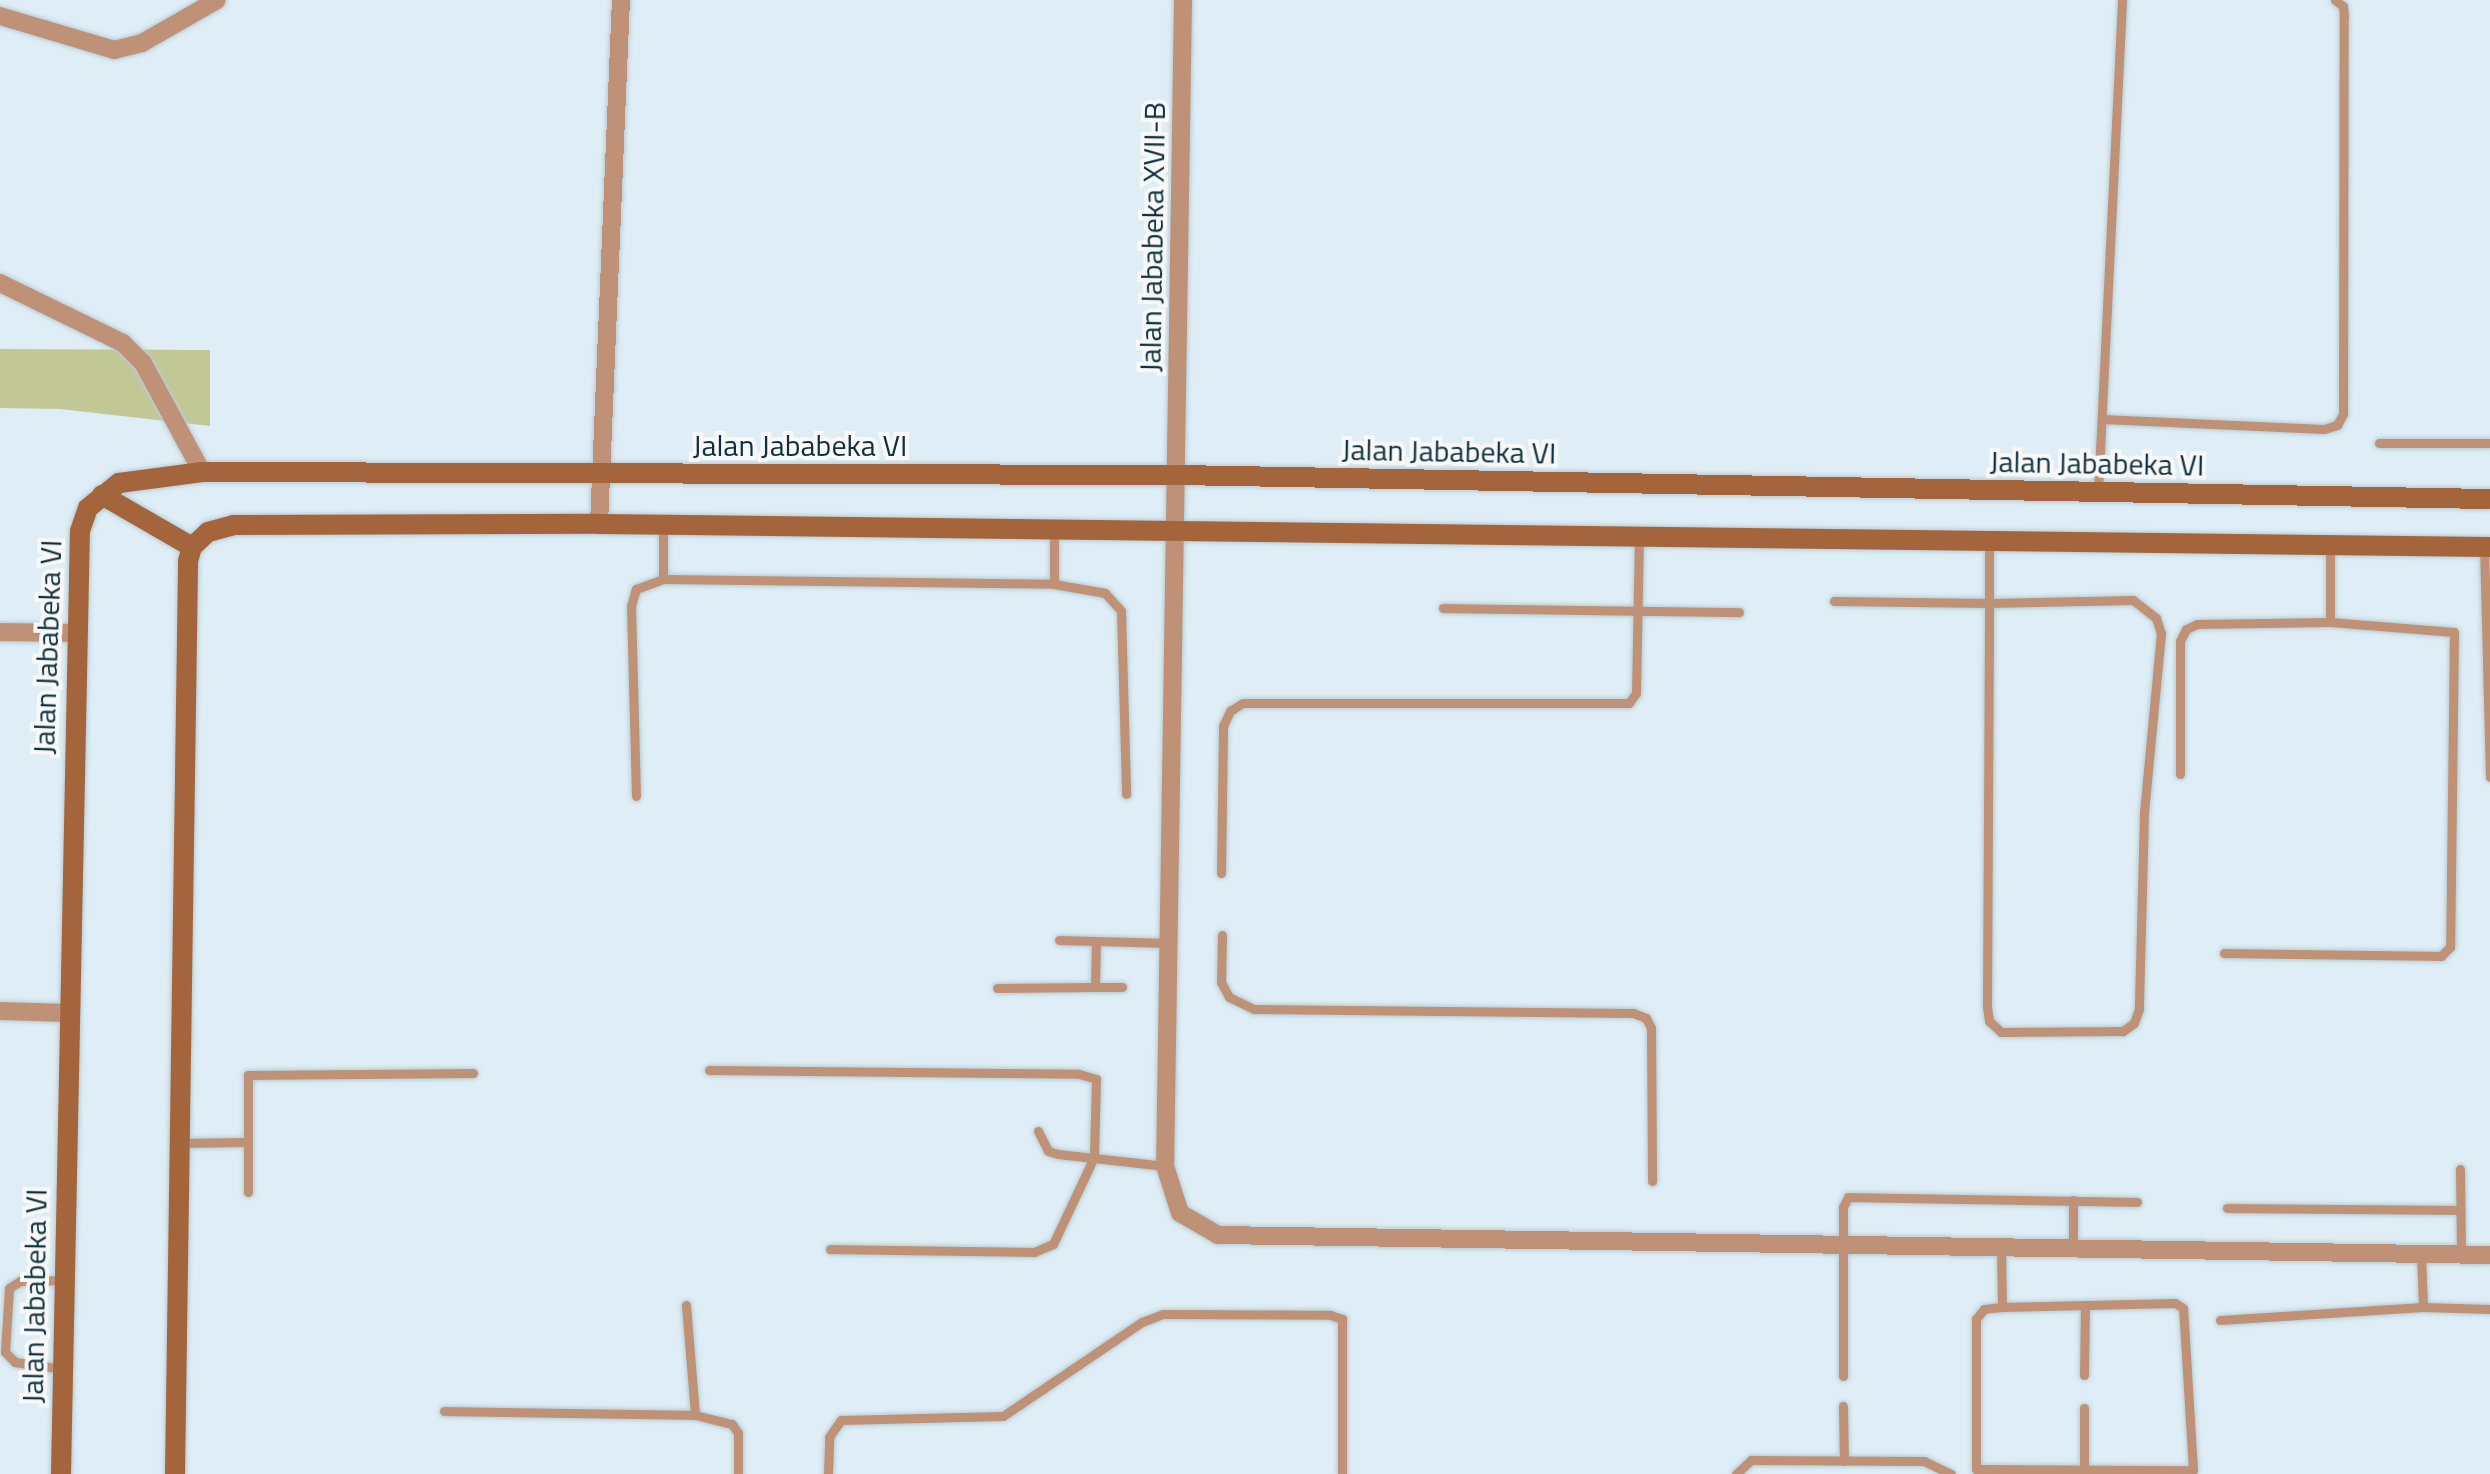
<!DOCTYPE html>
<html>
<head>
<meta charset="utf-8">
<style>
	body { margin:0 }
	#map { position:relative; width:2490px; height:1474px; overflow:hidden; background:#dfeef6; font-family:"Titillium Web",sans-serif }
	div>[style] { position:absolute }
	.green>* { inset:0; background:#c2c796 }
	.roads { filter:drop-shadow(0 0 2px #b9ccd5) drop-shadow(0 0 2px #b9ccd5) }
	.lane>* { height:9px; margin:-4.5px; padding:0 4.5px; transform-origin:4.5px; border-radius:4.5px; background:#bf9177 }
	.street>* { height:18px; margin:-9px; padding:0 9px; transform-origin:9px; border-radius:9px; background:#bf9177 }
	.secondary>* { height:20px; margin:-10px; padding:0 10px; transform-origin:10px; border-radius:10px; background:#a5653c }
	span { translate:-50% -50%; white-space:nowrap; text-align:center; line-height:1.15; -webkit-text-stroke:8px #f8f8f8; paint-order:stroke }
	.street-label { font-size:30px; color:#0d3040 }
</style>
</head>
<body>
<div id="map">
	<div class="green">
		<i style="clip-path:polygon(0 349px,210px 350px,210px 426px,60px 409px,0 408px)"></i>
	</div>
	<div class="roads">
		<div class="lane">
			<i style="left:2102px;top:419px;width:222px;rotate:2.6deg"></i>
			<i style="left:2324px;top:429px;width:14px;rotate:-17deg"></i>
			<i style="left:2337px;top:425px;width:13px;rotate:-61deg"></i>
			<i style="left:2343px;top:414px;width:398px;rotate:-89.9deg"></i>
			<i style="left:2344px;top:16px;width:10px;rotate:-96deg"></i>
			<i style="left:2343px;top:6px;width:10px;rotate:-143deg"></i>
			<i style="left:2379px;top:443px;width:111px"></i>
			<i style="left:2098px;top:492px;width:493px;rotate:-87.2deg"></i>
			<i style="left:2330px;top:546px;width:76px;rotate:90deg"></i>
			<i style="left:2484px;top:547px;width:230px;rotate:88.5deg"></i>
			<i style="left:663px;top:579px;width:53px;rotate:-90deg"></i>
			<i style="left:1054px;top:584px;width:53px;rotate:-90deg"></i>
			<i style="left:1834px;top:601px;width:155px;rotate:0.7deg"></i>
			<i style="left:1989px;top:603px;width:144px;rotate:-1.2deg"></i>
			<i style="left:2133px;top:600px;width:29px;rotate:38deg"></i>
			<i style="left:2156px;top:618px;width:16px;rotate:72deg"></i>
			<i style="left:2161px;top:633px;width:181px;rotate:95.4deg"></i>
			<i style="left:2144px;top:813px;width:196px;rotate:91.5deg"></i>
			<i style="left:2139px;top:1009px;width:15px;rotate:110deg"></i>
			<i style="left:2134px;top:1023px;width:14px;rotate:144deg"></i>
			<i style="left:2123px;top:1031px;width:122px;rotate:179.5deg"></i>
			<i style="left:2001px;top:1032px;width:16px;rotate:-137deg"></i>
			<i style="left:1989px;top:1021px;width:15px;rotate:-98deg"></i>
			<i style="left:1987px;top:1006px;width:403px;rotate:-89.7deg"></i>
			<i style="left:1989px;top:603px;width:60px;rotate:-90deg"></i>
			<i style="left:1443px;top:608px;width:296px;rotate:0.8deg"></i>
			<i style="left:2180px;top:774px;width:133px;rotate:-90deg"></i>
			<i style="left:2180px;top:641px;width:13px;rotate:-63deg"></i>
			<i style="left:2186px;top:629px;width:12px;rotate:-24deg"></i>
			<i style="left:2197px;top:624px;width:133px;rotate:-0.9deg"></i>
			<i style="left:2330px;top:622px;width:124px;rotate:4.6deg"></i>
			<i style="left:2454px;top:632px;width:315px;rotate:90.7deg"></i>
			<i style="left:2450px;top:947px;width:13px;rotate:135deg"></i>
			<i style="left:2441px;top:956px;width:217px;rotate:-179.2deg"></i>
			<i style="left:636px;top:796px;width:190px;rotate:-91.5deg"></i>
			<i style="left:631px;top:606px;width:18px;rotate:-74deg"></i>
			<i style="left:636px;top:589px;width:29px;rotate:-20deg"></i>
			<i style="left:663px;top:579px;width:391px;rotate:0.7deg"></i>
			<i style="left:1054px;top:584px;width:52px;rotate:10deg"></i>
			<i style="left:1105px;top:593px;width:24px;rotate:48deg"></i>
			<i style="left:1121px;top:611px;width:183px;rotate:88.4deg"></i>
			<i style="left:1221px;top:873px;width:147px;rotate:-89.2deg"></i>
			<i style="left:1223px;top:726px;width:17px;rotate:-65deg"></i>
			<i style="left:1230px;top:711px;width:15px;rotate:-32deg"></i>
			<i style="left:1243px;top:703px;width:386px"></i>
			<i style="left:1629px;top:703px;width:12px;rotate:-55deg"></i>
			<i style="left:1636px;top:693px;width:154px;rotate:-88.9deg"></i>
			<i style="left:1222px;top:935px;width:47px;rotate:91.2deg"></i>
			<i style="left:1221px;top:982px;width:17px;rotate:62deg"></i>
			<i style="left:1229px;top:997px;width:28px;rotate:26deg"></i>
			<i style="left:1254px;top:1009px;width:379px;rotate:0.6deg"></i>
			<i style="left:1633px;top:1013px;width:14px;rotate:21deg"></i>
			<i style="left:1646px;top:1018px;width:11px;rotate:63deg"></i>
			<i style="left:1651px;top:1028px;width:153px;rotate:89.6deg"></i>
			<i style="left:1059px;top:940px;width:110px;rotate:1.6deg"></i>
			<i style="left:1095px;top:987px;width:27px"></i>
			<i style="left:997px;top:988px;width:98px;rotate:-0.6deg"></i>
			<i style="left:1095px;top:987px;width:46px;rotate:-88.8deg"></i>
			<i style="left:709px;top:1070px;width:370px;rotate:0.6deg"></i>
			<i style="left:1079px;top:1074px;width:18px;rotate:16deg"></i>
			<i style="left:1096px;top:1079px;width:78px;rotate:91.5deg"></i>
			<i style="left:1094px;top:1157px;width:96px;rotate:115.2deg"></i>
			<i style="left:1053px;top:1244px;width:21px;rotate:157deg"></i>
			<i style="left:1034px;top:1252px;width:204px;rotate:-179.2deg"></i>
			<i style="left:1038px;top:1131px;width:22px;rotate:63deg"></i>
			<i style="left:1048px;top:1151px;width:10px;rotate:17deg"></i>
			<i style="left:1058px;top:1154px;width:108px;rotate:6.4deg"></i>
			<i style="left:180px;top:1143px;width:66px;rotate:-0.9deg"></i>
			<i style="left:2460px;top:1169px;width:85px;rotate:89.3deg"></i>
			<i style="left:248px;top:1192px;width:117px;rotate:-90deg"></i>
			<i style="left:248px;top:1075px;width:225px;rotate:-0.5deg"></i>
			<i style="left:2073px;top:1200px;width:48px;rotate:90deg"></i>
			<i style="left:2227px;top:1208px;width:233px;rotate:0.5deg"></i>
			<i style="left:2001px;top:1249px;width:58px;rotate:89deg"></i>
			<i style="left:2002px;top:1307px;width:18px;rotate:174deg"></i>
			<i style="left:1984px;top:1309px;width:13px;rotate:129deg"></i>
			<i style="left:1976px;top:1319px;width:150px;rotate:90deg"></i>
			<i style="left:1976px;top:1469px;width:217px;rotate:0.3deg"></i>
			<i style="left:2193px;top:1470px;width:162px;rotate:-93.5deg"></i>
			<i style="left:2183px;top:1308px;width:9px;rotate:-148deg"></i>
			<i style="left:2175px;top:1303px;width:173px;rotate:178.7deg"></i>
			<i style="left:2421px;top:1254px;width:53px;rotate:87.8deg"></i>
			<i style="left:686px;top:1305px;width:110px;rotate:85.3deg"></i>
			<i style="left:695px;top:1415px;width:38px;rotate:14deg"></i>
			<i style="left:732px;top:1424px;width:11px;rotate:56deg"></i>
			<i style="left:738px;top:1433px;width:41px;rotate:90deg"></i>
			<i style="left:2220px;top:1320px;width:203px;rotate:-3.7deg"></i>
			<i style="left:2423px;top:1307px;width:67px;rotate:1.7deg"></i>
			<i style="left:63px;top:1369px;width:49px;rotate:-171.7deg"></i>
			<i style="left:15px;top:1362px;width:14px;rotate:-135deg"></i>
			<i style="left:5px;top:1352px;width:64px;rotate:-86.4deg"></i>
			<i style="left:9px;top:1288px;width:13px;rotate:-32deg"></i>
			<i style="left:20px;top:1281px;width:44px;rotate:-1.3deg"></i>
			<i style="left:2084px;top:1375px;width:68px;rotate:-89.2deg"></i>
			<i style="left:1843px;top:1376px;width:169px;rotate:-90deg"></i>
			<i style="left:1843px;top:1207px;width:11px;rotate:-63deg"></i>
			<i style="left:1848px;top:1197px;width:289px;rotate:1deg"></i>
			<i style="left:1843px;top:1406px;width:55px;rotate:89deg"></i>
			<i style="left:444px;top:1411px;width:251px;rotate:0.9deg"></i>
			<i style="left:828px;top:1474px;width:37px;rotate:-88deg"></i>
			<i style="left:829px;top:1437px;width:21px;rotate:-55deg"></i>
			<i style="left:841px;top:1420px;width:162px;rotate:-1.4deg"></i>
			<i style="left:1003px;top:1416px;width:168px;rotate:-34.1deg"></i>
			<i style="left:1142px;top:1322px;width:22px;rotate:-21deg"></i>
			<i style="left:1163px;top:1314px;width:167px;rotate:0.3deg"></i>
			<i style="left:1330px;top:1315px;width:13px;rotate:18deg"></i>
			<i style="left:1342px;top:1319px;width:155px;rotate:90deg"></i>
			<i style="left:1736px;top:1474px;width:21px;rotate:-43deg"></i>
			<i style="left:1751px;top:1460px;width:173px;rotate:0.3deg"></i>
			<i style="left:1924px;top:1461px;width:30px;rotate:26deg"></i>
			<i style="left:2084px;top:1474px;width:66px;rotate:-90deg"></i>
		</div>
		<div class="street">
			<i style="left:1183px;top:0;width:1166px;rotate:90.88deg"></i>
			<i style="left:1165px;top:1166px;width:49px;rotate:72.3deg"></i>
			<i style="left:1180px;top:1213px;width:44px;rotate:30.1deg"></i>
			<i style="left:1218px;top:1235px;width:1272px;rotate:0.9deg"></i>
			<i style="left:0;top:16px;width:119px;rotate:16.6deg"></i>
			<i style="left:114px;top:50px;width:29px;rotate:-14deg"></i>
			<i style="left:142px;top:43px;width:86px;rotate:-29.8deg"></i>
			<i style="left:0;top:283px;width:137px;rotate:26deg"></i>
			<i style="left:123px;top:343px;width:28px;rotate:45deg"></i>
			<i style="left:143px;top:363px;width:124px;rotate:61.6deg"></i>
			<i style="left:599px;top:524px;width:524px;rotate:-87.6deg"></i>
			<i style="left:0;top:632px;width:77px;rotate:0.7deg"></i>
			<i style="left:0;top:1011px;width:68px;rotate:1.7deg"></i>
		</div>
		<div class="secondary">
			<i style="left:102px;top:495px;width:104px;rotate:30deg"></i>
			<i style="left:61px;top:1474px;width:943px;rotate:-88.85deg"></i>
			<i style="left:80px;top:531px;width:24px;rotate:-71deg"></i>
			<i style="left:88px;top:508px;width:40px;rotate:-39deg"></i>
			<i style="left:119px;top:483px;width:84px;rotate:-7.5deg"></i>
			<i style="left:202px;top:472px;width:976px;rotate:0.18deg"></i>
			<i style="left:1178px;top:475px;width:1312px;rotate:1.05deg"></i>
			<i style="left:175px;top:1474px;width:913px;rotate:-89.18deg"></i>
			<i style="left:188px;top:561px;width:15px;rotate:-74deg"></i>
			<i style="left:192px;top:547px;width:22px;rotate:-43deg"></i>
			<i style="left:208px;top:532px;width:27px;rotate:-15deg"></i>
			<i style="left:234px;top:525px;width:365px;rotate:-0.2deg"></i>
			<i style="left:599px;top:524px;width:1891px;rotate:0.7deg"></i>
		</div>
	</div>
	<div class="street-label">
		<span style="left:1152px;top:237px;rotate:-89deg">Jalan Jababeka XVII-B</span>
		<span style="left:800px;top:445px">Jalan Jababeka VI</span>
		<span style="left:1449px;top:451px;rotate:1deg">Jalan Jababeka VI</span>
		<span style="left:2097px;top:463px;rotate:1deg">Jalan Jababeka VI</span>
		<span style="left:47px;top:647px;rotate:-88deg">Jalan Jababeka VI</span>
		<span style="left:34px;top:1296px;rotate:-89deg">Jalan Jababeka VI</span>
	</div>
</div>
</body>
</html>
